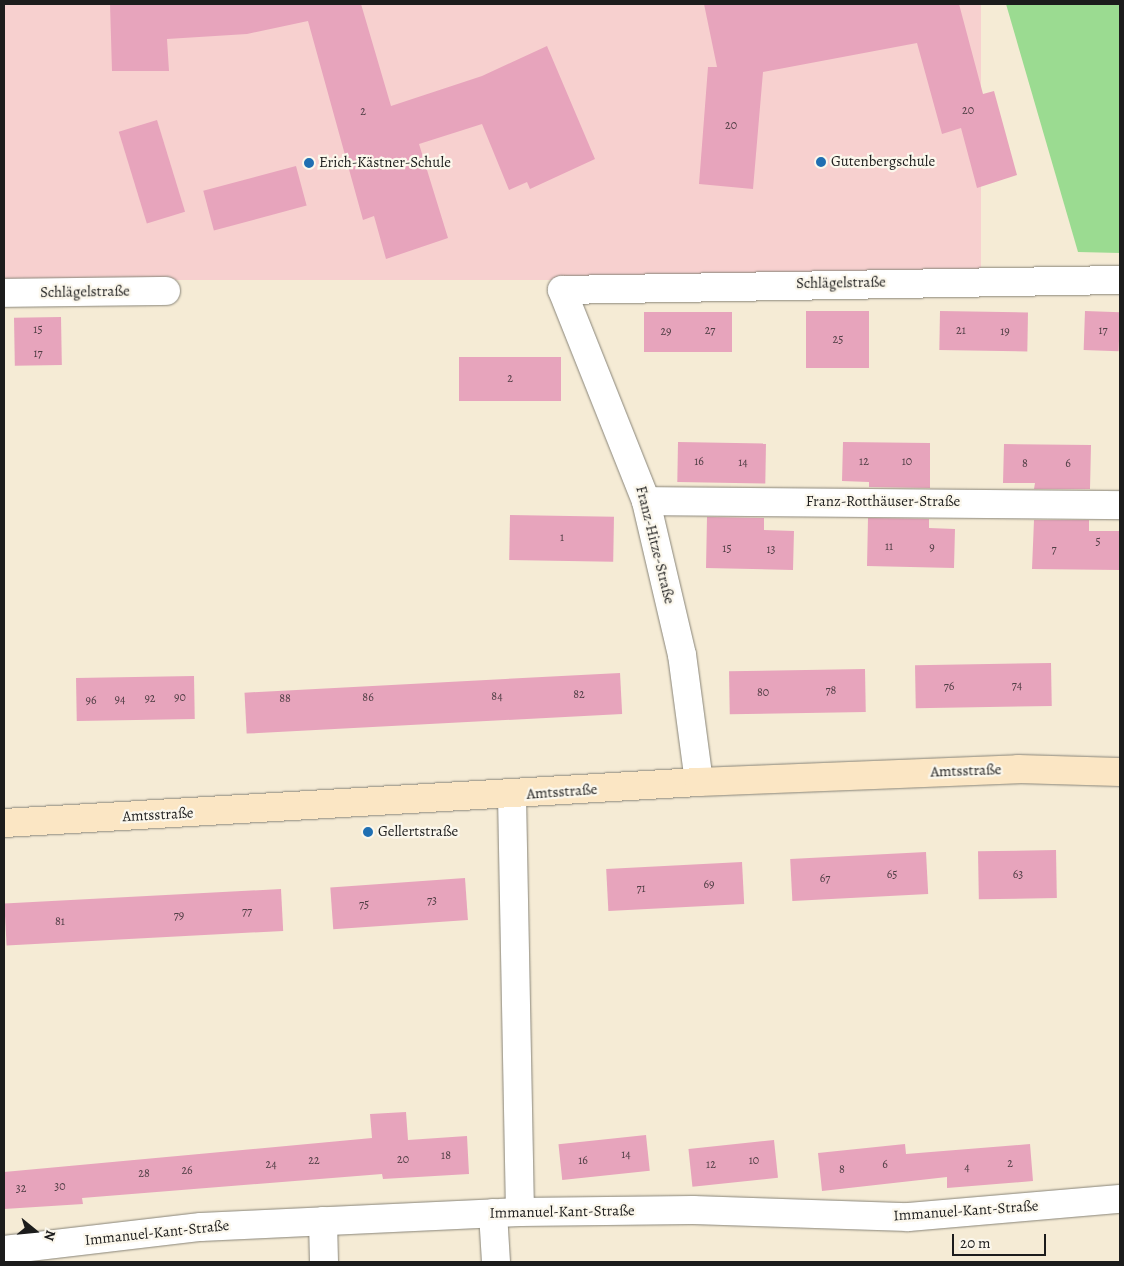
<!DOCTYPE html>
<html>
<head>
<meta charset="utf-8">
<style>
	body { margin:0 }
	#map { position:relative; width:1124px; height:1266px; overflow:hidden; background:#f5ebd5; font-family:Alegreya,serif }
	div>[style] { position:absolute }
	.built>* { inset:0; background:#f7d0cf; transform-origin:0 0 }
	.green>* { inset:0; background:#9bdb91 }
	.building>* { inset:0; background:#e7a4bc; transform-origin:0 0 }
	.roads { filter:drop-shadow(0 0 1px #888478) drop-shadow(0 0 1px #888478) }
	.street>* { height:28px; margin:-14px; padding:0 14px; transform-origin:14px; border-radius:14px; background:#fff }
	.secondary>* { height:28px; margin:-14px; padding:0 14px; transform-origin:14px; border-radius:14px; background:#fbe6c4 }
	.dots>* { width:14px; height:14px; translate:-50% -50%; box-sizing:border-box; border:2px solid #fbf7ec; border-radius:50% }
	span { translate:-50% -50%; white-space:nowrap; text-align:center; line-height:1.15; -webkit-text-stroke:4.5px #fbf7ec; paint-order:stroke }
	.number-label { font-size:12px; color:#4f3e44 }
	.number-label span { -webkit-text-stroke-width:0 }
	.poi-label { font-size:15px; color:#1c1c1c }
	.left { translate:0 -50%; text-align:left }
	.street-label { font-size:15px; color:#1c1c1c }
	.frame { position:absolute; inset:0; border:5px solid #1c1c1c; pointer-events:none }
	.north { position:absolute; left:10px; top:1206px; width:50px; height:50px; -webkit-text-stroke:4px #fbf7ec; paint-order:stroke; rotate:107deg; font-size:14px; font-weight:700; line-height:20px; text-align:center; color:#1c1c1c }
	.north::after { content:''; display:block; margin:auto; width:18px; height:22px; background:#1c1c1c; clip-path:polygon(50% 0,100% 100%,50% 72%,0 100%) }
	.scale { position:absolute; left:952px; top:1234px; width:94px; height:22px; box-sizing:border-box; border:2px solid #1c1c1c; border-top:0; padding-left:6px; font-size:15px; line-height:18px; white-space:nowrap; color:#1c1c1c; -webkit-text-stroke:4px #fbf7ec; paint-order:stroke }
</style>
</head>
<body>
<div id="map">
	<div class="built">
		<i style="left:4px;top:4px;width:977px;height:276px"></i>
	</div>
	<div class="green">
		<i style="clip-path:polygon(1006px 4px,1120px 4px,1120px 253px,1078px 252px)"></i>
	</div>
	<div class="building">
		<i style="clip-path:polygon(110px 4px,361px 4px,391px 106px,482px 76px,547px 46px,595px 159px,530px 189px,527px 182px,509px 190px,482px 124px,419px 144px,448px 238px,386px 259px,374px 216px,363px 220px,308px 21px,247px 34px,167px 39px,169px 71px,112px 71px)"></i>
		<i style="clip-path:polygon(704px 4px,959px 4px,983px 94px,994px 91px,1017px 175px,977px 188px,961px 128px,942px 134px,917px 43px,763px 72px,753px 189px,699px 184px,708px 67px,717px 67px)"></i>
		<i style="left:157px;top:120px;width:96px;height:40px;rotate:73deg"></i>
		<i style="left:296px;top:166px;width:41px;height:96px;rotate:75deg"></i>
		<i style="left:806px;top:311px;width:63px;height:57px"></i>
		<i style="left:940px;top:311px;width:88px;height:39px;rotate:1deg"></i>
		<i style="left:1085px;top:311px;width:35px;height:39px;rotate:2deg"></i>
		<i style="left:644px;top:312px;width:88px;height:40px"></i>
		<i style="left:61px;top:317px;width:48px;height:47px;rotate:89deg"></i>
		<i style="left:459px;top:357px;width:102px;height:44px"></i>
		<i style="left:678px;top:442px;width:88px;height:40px;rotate:1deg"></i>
		<i style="clip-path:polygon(843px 442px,930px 443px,930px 488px,869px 487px,869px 482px,842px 481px)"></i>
		<i style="clip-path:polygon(1004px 444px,1091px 445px,1090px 489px,1034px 489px,1035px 483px,1003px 483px)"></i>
		<i style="left:510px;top:515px;width:104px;height:45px;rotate:1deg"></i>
		<i style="clip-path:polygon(707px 517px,764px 518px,764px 530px,794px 531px,793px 570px,706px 568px)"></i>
		<i style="clip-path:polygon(868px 518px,929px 519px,929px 528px,955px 529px,954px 568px,867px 566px)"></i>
		<i style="clip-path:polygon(1034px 520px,1089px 520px,1089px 531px,1120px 531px,1120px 570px,1032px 569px)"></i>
		<i style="left:1051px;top:663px;width:43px;height:136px;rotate:89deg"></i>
		<i style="left:865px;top:669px;width:43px;height:136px;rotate:89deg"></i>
		<i style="left:620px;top:673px;width:41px;height:376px;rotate:87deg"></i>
		<i style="left:194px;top:676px;width:43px;height:118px;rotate:89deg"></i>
		<i style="left:1056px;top:850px;width:48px;height:78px;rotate:89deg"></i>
		<i style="left:926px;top:852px;width:42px;height:136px;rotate:87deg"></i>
		<i style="left:742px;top:862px;width:42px;height:136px;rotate:87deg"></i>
		<i style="left:465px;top:878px;width:42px;height:135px;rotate:86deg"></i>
		<i style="left:281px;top:889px;width:42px;height:277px;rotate:87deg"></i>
		<i style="clip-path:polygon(406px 1112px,408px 1140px,467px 1136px,469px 1174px,383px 1179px,382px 1174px,82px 1198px,83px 1204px,4px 1209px,4px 1172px,372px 1138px,370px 1114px)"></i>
		<i style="left:646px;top:1135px;width:36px;height:88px;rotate:84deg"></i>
		<i style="left:774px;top:1140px;width:38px;height:86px;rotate:84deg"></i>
		<i style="clip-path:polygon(905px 1144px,906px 1154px,1030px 1144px,1033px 1181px,947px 1188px,947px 1177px,822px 1191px,818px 1153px)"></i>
	</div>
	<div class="roads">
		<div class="street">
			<i style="left:4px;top:293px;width:162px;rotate:-0.7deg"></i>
			<i style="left:646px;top:501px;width:474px;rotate:0.5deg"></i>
			<i style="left:699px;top:782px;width:128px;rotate:-97.6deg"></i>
			<i style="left:682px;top:655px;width:158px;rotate:-103.2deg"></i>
			<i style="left:646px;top:501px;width:227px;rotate:-111.7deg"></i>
			<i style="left:562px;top:290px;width:558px;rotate:-1.03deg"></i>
			<i style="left:512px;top:796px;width:416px;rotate:88.9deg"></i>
			<i style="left:493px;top:1213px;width:49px;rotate:86.5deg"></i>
			<i style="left:323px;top:1221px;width:41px;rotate:88.6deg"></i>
			<i style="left:4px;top:1250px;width:198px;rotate:-6.7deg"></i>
			<i style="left:201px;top:1227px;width:319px;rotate:-2.7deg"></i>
			<i style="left:520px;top:1212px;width:173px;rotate:-0.7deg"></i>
			<i style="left:693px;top:1210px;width:215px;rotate:1.9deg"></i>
			<i style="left:908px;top:1217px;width:213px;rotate:-4.9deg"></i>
		</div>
		<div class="secondary">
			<i style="left:4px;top:823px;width:696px;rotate:-3.38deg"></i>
			<i style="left:699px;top:782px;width:319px;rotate:-2.3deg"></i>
			<i style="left:1018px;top:769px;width:102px;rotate:1.7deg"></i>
		</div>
	</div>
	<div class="dots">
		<i style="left:821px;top:162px;background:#1f6fb2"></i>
		<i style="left:309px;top:163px;background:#1f6fb2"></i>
		<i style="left:368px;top:832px;background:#1f6fb2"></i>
	</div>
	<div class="number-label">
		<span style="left:968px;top:111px">20</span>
		<span style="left:363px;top:112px">2</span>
		<span style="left:731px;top:126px">20</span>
		<span style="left:38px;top:330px">15</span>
		<span style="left:710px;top:331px">27</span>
		<span style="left:961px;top:331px">21</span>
		<span style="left:1103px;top:331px">17</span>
		<span style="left:666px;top:332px">29</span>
		<span style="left:1005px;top:332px">19</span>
		<span style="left:838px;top:340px">25</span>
		<span style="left:38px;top:354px">17</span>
		<span style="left:510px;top:379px">2</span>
		<span style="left:699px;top:462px">16</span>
		<span style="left:864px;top:462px">12</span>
		<span style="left:907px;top:462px">10</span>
		<span style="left:743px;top:463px">14</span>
		<span style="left:1025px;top:464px">8</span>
		<span style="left:1068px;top:464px">6</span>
		<span style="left:562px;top:538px">1</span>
		<span style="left:1098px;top:542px">5</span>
		<span style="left:889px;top:547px">11</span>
		<span style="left:932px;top:548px">9</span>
		<span style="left:727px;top:549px">15</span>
		<span style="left:771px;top:550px">13</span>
		<span style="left:1054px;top:550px">7</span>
		<span style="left:1017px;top:686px">74</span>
		<span style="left:949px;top:687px">76</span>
		<span style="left:831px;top:691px">78</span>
		<span style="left:763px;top:693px">80</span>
		<span style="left:579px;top:695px">82</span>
		<span style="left:497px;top:697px">84</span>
		<span style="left:180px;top:698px">90</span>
		<span style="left:368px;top:698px">86</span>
		<span style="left:150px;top:699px">92</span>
		<span style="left:285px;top:699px">88</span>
		<span style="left:120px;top:700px">94</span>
		<span style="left:91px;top:701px">96</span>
		<span style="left:892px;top:875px">65</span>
		<span style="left:1018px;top:875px">63</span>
		<span style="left:825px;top:879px">67</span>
		<span style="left:709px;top:885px">69</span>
		<span style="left:641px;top:889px">71</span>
		<span style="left:432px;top:901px">73</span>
		<span style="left:364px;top:905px">75</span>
		<span style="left:247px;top:912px">77</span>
		<span style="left:179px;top:916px">79</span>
		<span style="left:60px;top:922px">81</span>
		<span style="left:626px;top:1155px">14</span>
		<span style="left:446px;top:1156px">18</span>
		<span style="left:403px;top:1160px">20</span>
		<span style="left:314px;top:1161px">22</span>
		<span style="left:583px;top:1161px">16</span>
		<span style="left:754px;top:1161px">10</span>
		<span style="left:1010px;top:1164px">2</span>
		<span style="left:271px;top:1165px">24</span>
		<span style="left:711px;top:1165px">12</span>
		<span style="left:885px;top:1165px">6</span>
		<span style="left:967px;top:1168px">4</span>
		<span style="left:842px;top:1170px">8</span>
		<span style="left:187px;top:1171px">26</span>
		<span style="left:144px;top:1174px">28</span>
		<span style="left:60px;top:1187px">30</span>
		<span style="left:21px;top:1189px">32</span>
	</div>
	<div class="poi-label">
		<span class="left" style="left:831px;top:162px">Gutenbergschule</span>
		<span class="left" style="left:319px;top:163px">Erich-Kästner-Schule</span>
		<span class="left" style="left:378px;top:832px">Gellertstraße</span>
	</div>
	<div class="street-label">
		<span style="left:841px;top:283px;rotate:-1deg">Schlägelstraße</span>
		<span style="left:85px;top:292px;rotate:-1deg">Schlägelstraße</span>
		<span style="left:883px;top:502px">Franz-Rotthäuser-Straße</span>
		<span style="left:655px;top:545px;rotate:76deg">Franz-Hitze-Straße</span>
		<span style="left:966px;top:771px;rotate:-2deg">Amtsstraße</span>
		<span style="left:562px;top:792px;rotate:-4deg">Amtsstraße</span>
		<span style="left:158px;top:815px;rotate:-3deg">Amtsstraße</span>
		<span style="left:966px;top:1211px;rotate:-4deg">Immanuel-Kant-Straße</span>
		<span style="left:562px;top:1212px;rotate:-1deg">Immanuel-Kant-Straße</span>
		<span style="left:157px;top:1233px;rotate:-6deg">Immanuel-Kant-Straße</span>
	</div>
	<div class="frame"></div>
	<div class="north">N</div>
	<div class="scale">20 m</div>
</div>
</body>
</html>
